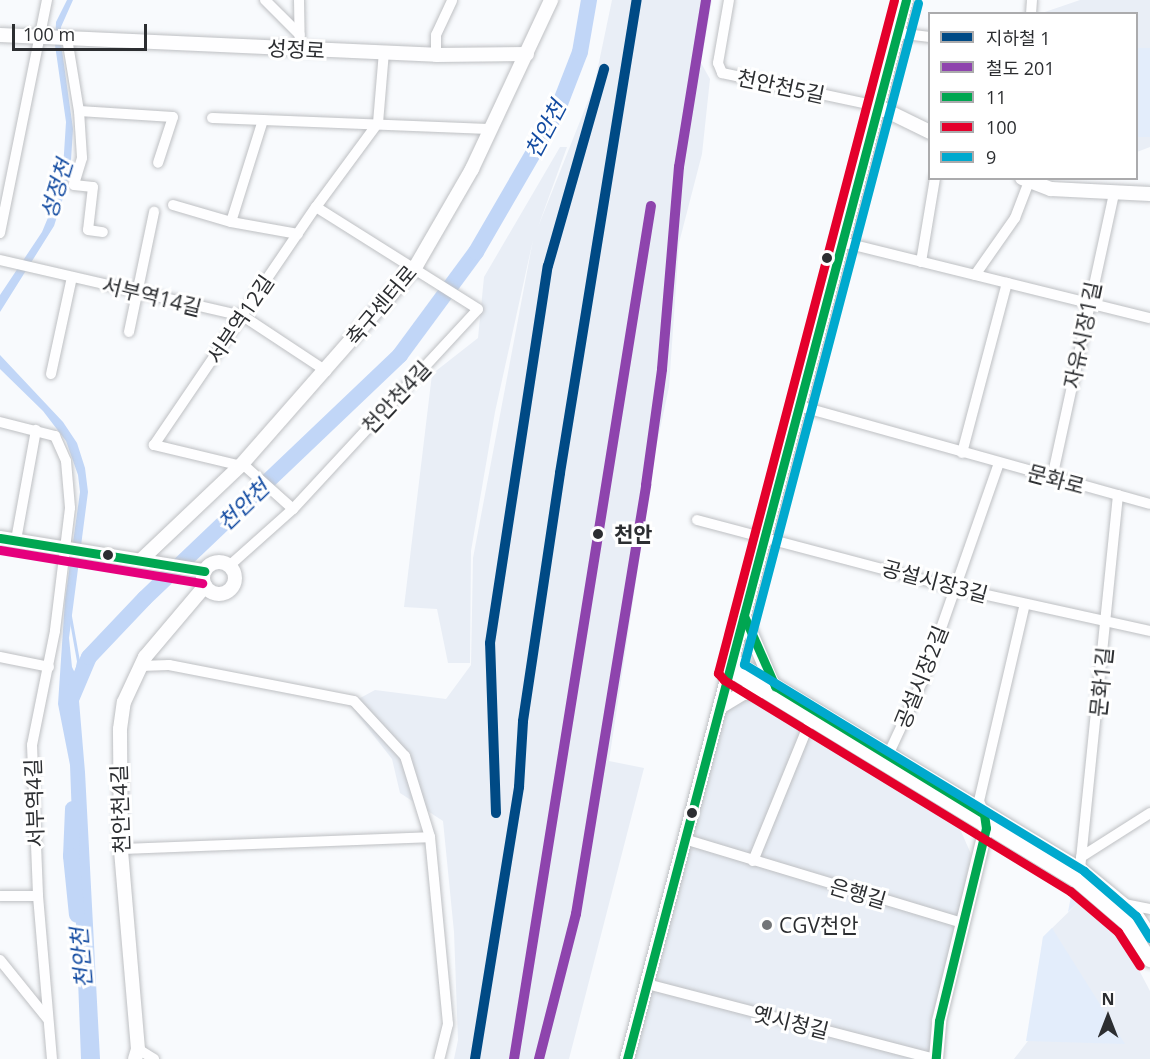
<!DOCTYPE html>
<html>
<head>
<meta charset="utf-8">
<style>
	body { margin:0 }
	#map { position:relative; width:1150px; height:1059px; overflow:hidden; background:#f8fafd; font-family:"Open Sans","Noto Sans KR",sans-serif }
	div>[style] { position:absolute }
	.built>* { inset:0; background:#e9eef6 }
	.green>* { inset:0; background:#e3edfb; transform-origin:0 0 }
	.water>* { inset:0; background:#c1d6f7 }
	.stream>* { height:3px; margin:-1.5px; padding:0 1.5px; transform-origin:1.5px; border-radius:1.5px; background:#c1d6f7 }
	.river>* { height:16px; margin:-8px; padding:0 8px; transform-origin:8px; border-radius:8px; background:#c1d6f7 }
	.roads { filter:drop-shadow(0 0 2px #bec0c3) drop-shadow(0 0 2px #bec0c3) }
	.street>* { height:10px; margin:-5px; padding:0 5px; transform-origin:5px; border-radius:5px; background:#fefeff }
	.secondary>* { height:14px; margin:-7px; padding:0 7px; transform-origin:7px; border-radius:7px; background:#fefeff }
	.secondary>.ring { margin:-7px; padding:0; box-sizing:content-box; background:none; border:14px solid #fefeff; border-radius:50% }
	.bus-1>* { height:9px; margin:-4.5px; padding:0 4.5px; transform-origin:4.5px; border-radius:4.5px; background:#00a651 }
	.bus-2>* { height:9px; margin:-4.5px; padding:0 4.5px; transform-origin:4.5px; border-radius:4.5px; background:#e4002b }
	.bus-3>* { height:9px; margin:-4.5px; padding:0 4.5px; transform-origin:4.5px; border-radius:4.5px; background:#00a9ce }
	.bus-4>* { height:9px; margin:-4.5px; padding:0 4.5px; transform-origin:4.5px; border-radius:4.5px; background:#e5007d }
	.rail-1>* { height:10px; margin:-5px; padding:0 5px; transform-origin:5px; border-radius:5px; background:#8e44ad }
	.metro-1>* { height:10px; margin:-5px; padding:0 5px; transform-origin:5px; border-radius:5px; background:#004a85 }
	.dots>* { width:16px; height:16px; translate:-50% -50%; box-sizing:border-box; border:3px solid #fff; border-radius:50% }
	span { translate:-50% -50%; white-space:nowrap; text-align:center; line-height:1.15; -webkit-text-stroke:6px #fff; paint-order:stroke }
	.street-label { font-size:21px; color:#2c2e31 }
	.stop-label { font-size:21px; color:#2c2e31; font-weight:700 }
	.left { translate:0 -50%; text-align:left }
	.poi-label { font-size:21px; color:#2c2e31 }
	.water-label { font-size:22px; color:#134ba1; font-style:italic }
	.legend { position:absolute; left:928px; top:12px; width:210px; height:168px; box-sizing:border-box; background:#fff; border:2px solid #ababad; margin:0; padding:8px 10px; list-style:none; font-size:18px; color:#2c2e31 }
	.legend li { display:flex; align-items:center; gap:12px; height:30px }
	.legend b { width:30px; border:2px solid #ababad }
	.north { position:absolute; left:1078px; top:987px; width:60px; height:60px; -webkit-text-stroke:4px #fff; paint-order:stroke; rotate:0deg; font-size:16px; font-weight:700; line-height:24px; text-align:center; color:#2c2e31 }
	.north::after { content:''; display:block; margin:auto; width:21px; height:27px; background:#2c2e31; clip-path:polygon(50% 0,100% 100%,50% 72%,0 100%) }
	.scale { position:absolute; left:12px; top:24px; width:135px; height:27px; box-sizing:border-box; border:3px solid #2c2e31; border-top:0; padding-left:8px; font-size:18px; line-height:21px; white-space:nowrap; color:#2c2e31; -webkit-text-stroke:4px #fff; paint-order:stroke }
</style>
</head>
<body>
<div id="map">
	<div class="built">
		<i style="clip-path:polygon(612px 0,712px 0,701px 63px,710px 79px,702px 154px,679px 243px,669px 387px,656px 448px,609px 761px,644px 768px,569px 1059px,454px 1059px,458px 1040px,454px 932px,443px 821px,400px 793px,392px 759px,349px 704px,375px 690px,446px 699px,471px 665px,473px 558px,533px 240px,495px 412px,471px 551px,470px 663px,448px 663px,437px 609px,404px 607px,432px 374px,478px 338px,484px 277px,560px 147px,567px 147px,538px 227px,594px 86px)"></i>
		<i style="clip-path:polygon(1080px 0,1150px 0,1150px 147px,1137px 152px,1136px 14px,1039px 14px)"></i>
		<i style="clip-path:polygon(760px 695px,953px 813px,971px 854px,959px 916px,931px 1021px,931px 1059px,631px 1059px,723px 714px,729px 705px)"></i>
		<i style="clip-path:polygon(1090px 891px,1092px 902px,1121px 936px,1150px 991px,1150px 1059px,1014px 1059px,1031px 1037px,1043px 937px)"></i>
	</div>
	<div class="green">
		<i style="left:1150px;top:48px;width:89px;height:14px;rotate:90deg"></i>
		<i style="clip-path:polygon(1074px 880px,1090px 891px,1068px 912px)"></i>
		<i style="clip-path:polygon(1052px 928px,1125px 1044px,1026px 1041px,1043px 937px)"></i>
	</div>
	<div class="water">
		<i style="clip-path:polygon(67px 0,73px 0,61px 27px,61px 43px,73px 129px,70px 176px,54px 226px,0 312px,0 295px,42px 232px,62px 184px,66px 122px,55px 45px,56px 22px)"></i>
		<i style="clip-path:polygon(0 355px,63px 422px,77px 443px,85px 468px,88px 492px,69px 638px,72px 667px,77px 677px,85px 772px,100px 1059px,81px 1059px,70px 765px,58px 704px,65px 600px,80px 492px,78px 475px,66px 441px,43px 411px,0 369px)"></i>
	</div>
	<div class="stream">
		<i style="left:70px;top:616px;width:46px;rotate:79.9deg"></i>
		<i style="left:78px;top:661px;width:16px;rotate:101deg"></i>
	</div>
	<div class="river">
		<i style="left:72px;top:697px;width:43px;rotate:-67deg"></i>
		<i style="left:89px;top:657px;width:81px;rotate:-46.5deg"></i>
		<i style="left:145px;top:598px;width:352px;rotate:-43.6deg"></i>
		<i style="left:400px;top:355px;width:128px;rotate:-53.6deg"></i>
		<i style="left:476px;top:252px;width:160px;rotate:-59.9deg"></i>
		<i style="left:556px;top:114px;width:66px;rotate:-68.8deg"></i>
		<i style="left:580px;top:52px;width:53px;rotate:-80.2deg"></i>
		<i style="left:73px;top:809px;width:47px;rotate:92.4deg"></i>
		<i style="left:71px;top:856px;width:59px;rotate:84.2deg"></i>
	</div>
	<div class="roads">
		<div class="street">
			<i style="left:265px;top:0;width:49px;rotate:45deg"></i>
			<i style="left:299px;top:0;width:39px;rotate:89deg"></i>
			<i style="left:729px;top:0;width:64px;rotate:99.9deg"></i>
			<i style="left:718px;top:63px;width:11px;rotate:68deg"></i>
			<i style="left:722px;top:73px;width:158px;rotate:12deg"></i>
			<i style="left:1031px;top:14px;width:14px;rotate:-86deg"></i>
			<i style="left:897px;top:33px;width:33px;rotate:7deg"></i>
			<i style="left:67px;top:38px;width:74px;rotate:80.7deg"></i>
			<i style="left:79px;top:111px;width:47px;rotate:86.3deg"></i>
			<i style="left:82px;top:158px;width:28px;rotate:107deg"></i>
			<i style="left:74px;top:185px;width:19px;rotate:6deg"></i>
			<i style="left:93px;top:187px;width:43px;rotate:96.6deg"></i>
			<i style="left:88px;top:230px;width:15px;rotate:8deg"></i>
			<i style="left:436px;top:55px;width:20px;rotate:-90deg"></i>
			<i style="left:436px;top:35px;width:38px;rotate:-65deg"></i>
			<i style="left:79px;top:111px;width:94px;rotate:3.7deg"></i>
			<i style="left:173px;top:117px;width:48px;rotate:108.1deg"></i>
			<i style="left:212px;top:118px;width:278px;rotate:2.3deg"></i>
			<i style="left:173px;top:205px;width:60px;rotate:16.3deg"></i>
			<i style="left:231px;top:222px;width:68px;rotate:10.2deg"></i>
			<i style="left:231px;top:222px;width:107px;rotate:-72.6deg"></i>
			<i style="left:0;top:233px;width:238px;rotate:-78.6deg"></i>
			<i style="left:842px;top:242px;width:317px;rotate:13.9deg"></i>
			<i style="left:0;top:260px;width:249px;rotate:13deg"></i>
			<i style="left:243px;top:316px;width:100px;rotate:33.5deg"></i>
			<i style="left:921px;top:262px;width:85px;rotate:-80.5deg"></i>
			<i style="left:975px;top:275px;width:70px;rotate:-54.9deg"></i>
			<i style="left:1015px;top:218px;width:39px;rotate:-69deg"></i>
			<i style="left:129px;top:332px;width:123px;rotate:-78.2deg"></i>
			<i style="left:51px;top:374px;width:99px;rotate:-77.8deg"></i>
			<i style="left:799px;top:406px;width:364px;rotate:15.6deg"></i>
			<i style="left:0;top:422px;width:57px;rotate:14.3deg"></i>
			<i style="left:55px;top:436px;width:27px;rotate:66deg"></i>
			<i style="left:66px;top:461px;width:47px;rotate:85.1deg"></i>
			<i style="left:70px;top:508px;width:124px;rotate:97deg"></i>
			<i style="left:55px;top:631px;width:116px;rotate:101.4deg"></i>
			<i style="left:32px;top:745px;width:151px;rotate:87.7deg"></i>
			<i style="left:38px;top:896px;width:164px;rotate:85.1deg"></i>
			<i style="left:962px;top:453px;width:176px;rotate:-75.2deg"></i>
			<i style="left:1052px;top:478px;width:292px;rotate:-77.7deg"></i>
			<i style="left:293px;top:509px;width:63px;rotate:-138.2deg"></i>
			<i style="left:246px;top:467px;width:95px;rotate:-166.6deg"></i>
			<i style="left:154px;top:445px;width:288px;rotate:-55.8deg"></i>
			<i style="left:316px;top:207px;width:104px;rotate:-53.6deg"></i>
			<i style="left:378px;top:123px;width:71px;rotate:-85.2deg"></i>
			<i style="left:697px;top:520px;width:267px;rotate:14.8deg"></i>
			<i style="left:955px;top:588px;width:200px;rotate:12.4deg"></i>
			<i style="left:16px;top:540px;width:112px;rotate:-79.7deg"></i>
			<i style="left:229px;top:566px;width:86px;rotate:-41.7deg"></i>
			<i style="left:293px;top:509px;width:272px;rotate:-47.2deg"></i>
			<i style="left:478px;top:309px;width:191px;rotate:-147.8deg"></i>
			<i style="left:0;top:657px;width:50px;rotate:11.5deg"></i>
			<i style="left:140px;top:666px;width:29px;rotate:-2deg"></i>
			<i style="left:169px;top:665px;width:188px;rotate:11deg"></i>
			<i style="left:354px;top:701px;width:75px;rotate:47.2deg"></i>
			<i style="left:405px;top:756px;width:85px;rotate:72.8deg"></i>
			<i style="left:888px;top:755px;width:83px;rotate:-65deg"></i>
			<i style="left:923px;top:680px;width:230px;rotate:-70.7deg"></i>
			<i style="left:984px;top:813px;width:13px;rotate:-113deg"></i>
			<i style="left:979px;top:801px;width:202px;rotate:-76.9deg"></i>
			<i style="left:684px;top:839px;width:291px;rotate:16.8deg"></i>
			<i style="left:121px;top:849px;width:309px;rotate:-2.2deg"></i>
			<i style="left:430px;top:837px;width:188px;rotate:84.5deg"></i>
			<i style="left:448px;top:1024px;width:36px;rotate:104deg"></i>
			<i style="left:1081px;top:857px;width:82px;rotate:-32.5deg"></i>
			<i style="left:753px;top:861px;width:151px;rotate:-67.8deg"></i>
			<i style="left:1080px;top:869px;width:376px;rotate:-84.2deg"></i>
			<i style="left:0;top:896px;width:38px"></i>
			<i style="left:1124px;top:904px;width:26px;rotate:11deg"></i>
			<i style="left:0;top:960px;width:75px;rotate:51deg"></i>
			<i style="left:647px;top:984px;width:298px;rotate:14.6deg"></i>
			<i style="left:138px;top:1049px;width:19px;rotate:32deg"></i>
		</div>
		<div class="secondary">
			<i style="left:0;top:35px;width:436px;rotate:2.6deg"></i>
			<i style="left:436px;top:55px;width:91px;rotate:-0.6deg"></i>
			<i style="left:877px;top:106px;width:59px;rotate:26.1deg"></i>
			<i style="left:1022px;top:178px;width:31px;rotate:21deg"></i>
			<i style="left:1051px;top:189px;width:99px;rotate:2.9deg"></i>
			<i style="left:0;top:538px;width:207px;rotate:9.2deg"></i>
			<i style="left:141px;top:560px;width:138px;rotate:-43.5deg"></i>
			<i style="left:241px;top:465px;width:265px;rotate:-48.7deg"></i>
			<i style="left:416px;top:266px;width:112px;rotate:-60deg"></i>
			<i style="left:472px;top:169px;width:187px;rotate:-64.9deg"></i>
			<i class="ring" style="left:203px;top:562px;width:18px;height:18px"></i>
			<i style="left:744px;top:617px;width:74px;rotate:66.9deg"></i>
			<i style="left:733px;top:660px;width:405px;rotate:31.1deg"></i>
			<i style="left:1080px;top:869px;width:72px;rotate:39.4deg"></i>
			<i style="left:1136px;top:915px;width:25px;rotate:56deg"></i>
			<i style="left:730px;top:670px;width:406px;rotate:31.3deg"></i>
			<i style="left:1077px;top:881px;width:66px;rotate:40.7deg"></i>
			<i style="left:1127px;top:924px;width:43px;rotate:57.4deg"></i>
			<i style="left:720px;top:707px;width:27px;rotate:-31deg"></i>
			<i style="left:743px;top:693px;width:18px;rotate:-6deg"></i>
			<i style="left:135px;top:1059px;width:10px;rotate:-73deg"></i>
			<i style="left:138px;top:1049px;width:201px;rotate:-94.9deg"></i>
			<i style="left:121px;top:849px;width:120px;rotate:-90.5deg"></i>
			<i style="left:120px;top:729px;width:27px;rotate:-82deg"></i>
			<i style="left:124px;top:702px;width:50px;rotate:-65deg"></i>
			<i style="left:145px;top:657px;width:93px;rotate:-49.8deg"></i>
			<i style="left:627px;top:1059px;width:1095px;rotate:-75.24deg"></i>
			<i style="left:936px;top:1059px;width:38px;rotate:-85deg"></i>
			<i style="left:939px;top:1021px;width:199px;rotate:-76.3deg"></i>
			<i style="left:986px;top:828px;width:9px;rotate:-96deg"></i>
		</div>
	</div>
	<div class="bus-1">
		<i style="left:0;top:538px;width:207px;rotate:9.2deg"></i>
		<i style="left:744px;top:616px;width:77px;rotate:66.1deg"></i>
		<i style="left:775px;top:686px;width:245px;rotate:31.5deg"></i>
		<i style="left:984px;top:814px;width:14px;rotate:82deg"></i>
		<i style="left:986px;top:828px;width:199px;rotate:103.7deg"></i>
		<i style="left:939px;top:1021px;width:38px;rotate:95deg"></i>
		<i style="left:627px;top:1059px;width:1095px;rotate:-75.24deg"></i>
	</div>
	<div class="bus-2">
		<i style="left:894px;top:0;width:696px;rotate:104.66deg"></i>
		<i style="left:718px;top:673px;width:9px;rotate:49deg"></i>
		<i style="left:724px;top:680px;width:405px;rotate:31.4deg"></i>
		<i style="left:1070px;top:891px;width:63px;rotate:40.5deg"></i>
		<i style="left:1118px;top:932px;width:40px;rotate:57.1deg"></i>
	</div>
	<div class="bus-3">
		<i style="left:918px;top:3px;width:684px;rotate:104.75deg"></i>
		<i style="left:744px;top:664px;width:398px;rotate:31.3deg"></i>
		<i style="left:1084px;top:871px;width:69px;rotate:40.9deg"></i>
		<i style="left:1136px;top:916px;width:26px;rotate:58deg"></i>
	</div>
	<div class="bus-4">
		<i style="left:0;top:550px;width:205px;rotate:9.3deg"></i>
	</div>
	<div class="rail-1">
		<i style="left:514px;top:1059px;width:864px;rotate:-80.88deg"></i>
		<i style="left:539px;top:1059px;width:150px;rotate:-75.7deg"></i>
		<i style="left:576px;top:914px;width:435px;rotate:-80.7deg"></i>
		<i style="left:646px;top:485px;width:117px;rotate:-82.1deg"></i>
		<i style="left:662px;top:369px;width:203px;rotate:-85.2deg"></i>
		<i style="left:679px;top:167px;width:169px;rotate:-80.8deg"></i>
	</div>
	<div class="metro-1">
		<i style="left:496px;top:813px;width:170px;rotate:-92deg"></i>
		<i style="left:490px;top:643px;width:381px;rotate:-81.3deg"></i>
		<i style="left:548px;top:266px;width:205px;rotate:-74.1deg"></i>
		<i style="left:475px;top:1059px;width:276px;rotate:-80.8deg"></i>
		<i style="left:519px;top:787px;width:66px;rotate:-86.5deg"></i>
		<i style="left:523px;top:721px;width:251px;rotate:-81.5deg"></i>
		<i style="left:560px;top:473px;width:479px;rotate:-80.8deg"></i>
	</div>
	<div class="dots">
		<i style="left:827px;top:258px;background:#2c2e31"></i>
		<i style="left:598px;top:534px;background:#2c2e31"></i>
		<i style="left:108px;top:555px;background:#2c2e31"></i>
		<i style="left:692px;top:813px;background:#2c2e31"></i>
		<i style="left:767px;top:925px;background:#737578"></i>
	</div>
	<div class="street-label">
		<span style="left:296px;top:49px;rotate:3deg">성정로</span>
		<span style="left:781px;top:86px;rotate:12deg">천안천5길</span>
		<span style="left:152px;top:296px;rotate:14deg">서부역14길</span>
		<span style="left:381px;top:305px;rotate:-50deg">축구센터로</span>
		<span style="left:240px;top:319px;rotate:-56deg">서부역12길</span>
		<span style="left:1082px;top:335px;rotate:-78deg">자유시장1길</span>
		<span style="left:396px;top:397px;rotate:-47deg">천안천4길</span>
		<span style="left:1056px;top:479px;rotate:15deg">문화로</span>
		<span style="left:935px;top:581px;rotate:15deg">공설시장3길</span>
		<span style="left:921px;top:677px;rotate:-68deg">공설시장2길</span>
		<span style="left:1101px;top:682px;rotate:-84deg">문화1길</span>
		<span style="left:34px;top:803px;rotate:-92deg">서부역4길</span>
		<span style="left:120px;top:809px;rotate:-92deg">천안천4길</span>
		<span style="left:858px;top:893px;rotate:16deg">은행길</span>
		<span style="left:791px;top:1022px;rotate:14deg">옛시청길</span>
	</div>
	<div class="stop-label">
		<span class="left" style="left:614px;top:534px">천안</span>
	</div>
	<div class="poi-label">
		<span class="left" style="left:779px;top:925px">CGV천안</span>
	</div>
	<div class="water-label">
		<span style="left:545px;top:129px;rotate:-62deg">천안천</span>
		<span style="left:56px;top:189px;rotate:-73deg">성정천</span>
		<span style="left:243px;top:505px;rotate:-44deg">천안천</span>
		<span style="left:81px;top:958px;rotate:-95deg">천안천</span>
	</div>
	<ul class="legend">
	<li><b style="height:8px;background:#004a85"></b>지하철 1</li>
	<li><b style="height:8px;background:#8e44ad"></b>철도 201</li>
	<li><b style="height:8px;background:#00a651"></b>11</li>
	<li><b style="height:8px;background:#e4002b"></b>100</li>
	<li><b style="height:8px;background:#00a9ce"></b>9</li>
	</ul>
	<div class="north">N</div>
	<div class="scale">100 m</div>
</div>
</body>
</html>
